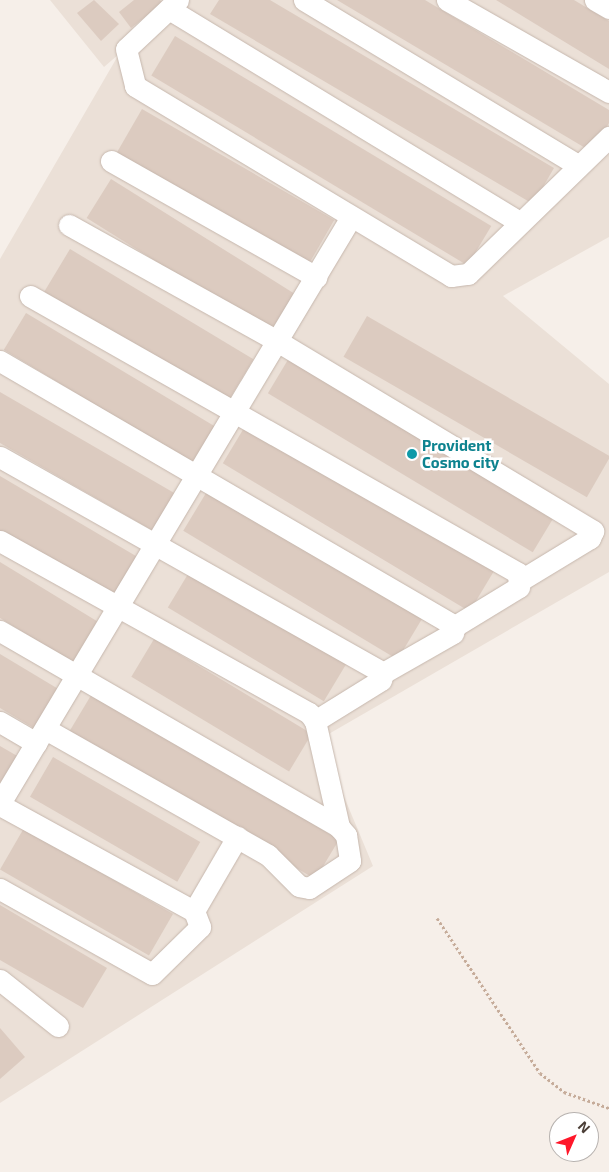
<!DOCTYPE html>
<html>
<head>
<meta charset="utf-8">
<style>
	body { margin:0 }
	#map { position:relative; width:609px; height:1172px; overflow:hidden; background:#f6efe9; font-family:"Exo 2",sans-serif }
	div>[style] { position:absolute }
	.residential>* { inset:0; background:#ebe0d7 }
	.building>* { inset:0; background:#dccbc0; transform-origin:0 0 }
	.path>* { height:3px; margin-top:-1.5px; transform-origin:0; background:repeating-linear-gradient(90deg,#c6ac9a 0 2.5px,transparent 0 5px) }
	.roads { filter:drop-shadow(0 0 1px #c6b7ad) drop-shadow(0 0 1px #c6b7ad) }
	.minor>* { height:21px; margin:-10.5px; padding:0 10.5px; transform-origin:10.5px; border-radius:10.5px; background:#fff }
	.dots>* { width:14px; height:14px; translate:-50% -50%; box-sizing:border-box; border:2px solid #fff; border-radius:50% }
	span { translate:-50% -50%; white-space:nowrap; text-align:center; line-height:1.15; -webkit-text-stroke:5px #fff; paint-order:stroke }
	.culture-label { font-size:15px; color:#0d838f; font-weight:700 }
	.left { translate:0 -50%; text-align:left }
	.north { position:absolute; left:549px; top:1112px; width:50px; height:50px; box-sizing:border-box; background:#fff; border:1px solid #b7b2af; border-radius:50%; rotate:46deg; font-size:14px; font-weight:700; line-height:20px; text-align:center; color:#4b3e36 }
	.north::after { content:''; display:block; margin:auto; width:18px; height:22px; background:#ff172a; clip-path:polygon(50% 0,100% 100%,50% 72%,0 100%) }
</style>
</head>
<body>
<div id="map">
	<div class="residential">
		<i style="clip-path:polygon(50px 0,609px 0,609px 237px,503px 296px,609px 384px,609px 572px,320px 739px,373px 866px,0 1103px,0 259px,119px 54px,104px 67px)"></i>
	</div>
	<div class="building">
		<i style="clip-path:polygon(94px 0,119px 24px,101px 41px,77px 13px)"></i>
		<i style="clip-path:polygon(134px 0,160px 0,163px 3px,131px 28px,119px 12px)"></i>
		<i style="clip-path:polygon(219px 0,270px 0,554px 168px,533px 204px,210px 14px)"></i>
		<i style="clip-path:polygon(337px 0,425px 0,609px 110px,609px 123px,592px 152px)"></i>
		<i style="clip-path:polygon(496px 0,574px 0,609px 21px,609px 69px)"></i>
		<i style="left:175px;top:36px;width:369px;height:46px;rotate:31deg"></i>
		<i style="left:142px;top:109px;width:222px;height:54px;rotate:30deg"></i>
		<i style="left:111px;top:179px;width:216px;height:46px;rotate:32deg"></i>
		<i style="left:70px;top:249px;width:214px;height:50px;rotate:31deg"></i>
		<i style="left:26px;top:313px;width:222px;height:43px;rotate:31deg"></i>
		<i style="left:367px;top:316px;width:281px;height:47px;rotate:30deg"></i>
		<i style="left:289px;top:358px;width:309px;height:41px;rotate:31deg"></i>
		<i style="clip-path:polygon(0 392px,176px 494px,155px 532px,0 443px)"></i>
		<i style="left:247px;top:423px;width:288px;height:47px;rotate:31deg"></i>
		<i style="clip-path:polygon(0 476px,141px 559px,116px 603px,0 535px)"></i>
		<i style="left:209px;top:488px;width:250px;height:50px;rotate:31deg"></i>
		<i style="clip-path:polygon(0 562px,100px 623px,75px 664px,0 618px)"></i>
		<i style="left:191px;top:569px;width:182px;height:45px;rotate:31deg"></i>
		<i style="left:154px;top:639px;width:184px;height:44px;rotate:31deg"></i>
		<i style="clip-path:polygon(0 654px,60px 690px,37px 730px,0 708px)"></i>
		<i style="left:93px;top:692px;width:287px;height:46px;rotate:31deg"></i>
		<i style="clip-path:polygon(0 746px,19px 757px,0 789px)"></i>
		<i style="left:53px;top:757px;width:170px;height:46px;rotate:30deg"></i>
		<i style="left:24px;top:828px;width:172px;height:48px;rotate:30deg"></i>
		<i style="clip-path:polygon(0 905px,107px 968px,83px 1008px,0 960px)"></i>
		<i style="clip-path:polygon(0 1028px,25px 1057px,0 1079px)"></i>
	</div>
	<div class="path">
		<i style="left:437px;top:918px;width:186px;rotate:56.4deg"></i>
		<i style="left:540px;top:1073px;width:31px;rotate:38deg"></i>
		<i style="left:564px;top:1092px;width:48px;rotate:19.6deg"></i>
	</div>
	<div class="roads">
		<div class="minor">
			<i style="left:178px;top:0;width:71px;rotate:136.7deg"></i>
			<i style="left:126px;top:49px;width:38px;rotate:76deg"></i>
			<i style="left:135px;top:86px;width:369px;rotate:31deg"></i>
			<i style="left:451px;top:276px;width:17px;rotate:-7deg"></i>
			<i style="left:468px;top:274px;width:197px;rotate:-44.2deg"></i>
			<i style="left:304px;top:0;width:321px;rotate:31.1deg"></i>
			<i style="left:447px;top:0;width:186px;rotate:29.6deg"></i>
			<i style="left:595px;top:0;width:16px;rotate:30deg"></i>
			<i style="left:169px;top:9px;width:411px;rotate:31.3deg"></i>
			<i style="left:111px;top:161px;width:236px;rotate:29.5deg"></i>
			<i style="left:69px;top:225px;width:238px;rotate:29.1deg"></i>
			<i style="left:277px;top:341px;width:369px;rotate:31deg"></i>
			<i style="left:593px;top:531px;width:8px;rotate:113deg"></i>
			<i style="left:590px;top:538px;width:81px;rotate:148.7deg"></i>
			<i style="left:30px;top:296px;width:561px;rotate:29.58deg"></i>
			<i style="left:518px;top:573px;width:14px;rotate:86deg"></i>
			<i style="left:519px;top:587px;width:75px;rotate:148.6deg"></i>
			<i style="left:0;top:361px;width:527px;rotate:30.22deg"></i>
			<i style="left:455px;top:626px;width:7px;rotate:106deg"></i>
			<i style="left:453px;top:633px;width:81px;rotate:150.3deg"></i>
			<i style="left:0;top:457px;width:440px;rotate:29.4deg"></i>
			<i style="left:383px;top:673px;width:7px;rotate:106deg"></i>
			<i style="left:381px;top:680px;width:78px;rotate:148.2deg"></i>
			<i style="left:0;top:541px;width:354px;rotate:29.1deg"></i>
			<i style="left:309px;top:713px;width:10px;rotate:53deg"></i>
			<i style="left:315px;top:721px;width:109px;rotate:77.2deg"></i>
			<i style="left:0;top:631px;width:392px;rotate:30deg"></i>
			<i style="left:339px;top:827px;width:11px;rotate:49deg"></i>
			<i style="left:346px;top:835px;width:26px;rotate:81deg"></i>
			<i style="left:350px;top:861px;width:49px;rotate:146.6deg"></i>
			<i style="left:309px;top:888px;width:10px;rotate:-169deg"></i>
			<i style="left:299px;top:886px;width:44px;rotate:-135deg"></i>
			<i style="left:268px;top:855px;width:256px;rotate:-150.5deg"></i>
			<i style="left:0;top:722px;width:42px;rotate:30.3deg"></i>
			<i style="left:0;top:803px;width:683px;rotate:-59.08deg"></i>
			<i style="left:0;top:805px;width:221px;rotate:28.7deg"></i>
			<i style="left:194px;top:911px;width:17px;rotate:69deg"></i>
			<i style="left:200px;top:927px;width:67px;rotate:135.6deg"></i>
			<i style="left:152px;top:974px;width:174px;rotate:-150.8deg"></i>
			<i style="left:194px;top:911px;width:86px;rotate:-59.8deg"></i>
			<i style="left:0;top:980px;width:74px;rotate:38.4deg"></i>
		</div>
	</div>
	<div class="dots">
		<i style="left:412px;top:454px;background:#0f9aa8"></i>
	</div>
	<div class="culture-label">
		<span class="left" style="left:422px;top:454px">Provident<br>Cosmo city</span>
	</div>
	<div class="north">N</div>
</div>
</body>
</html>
